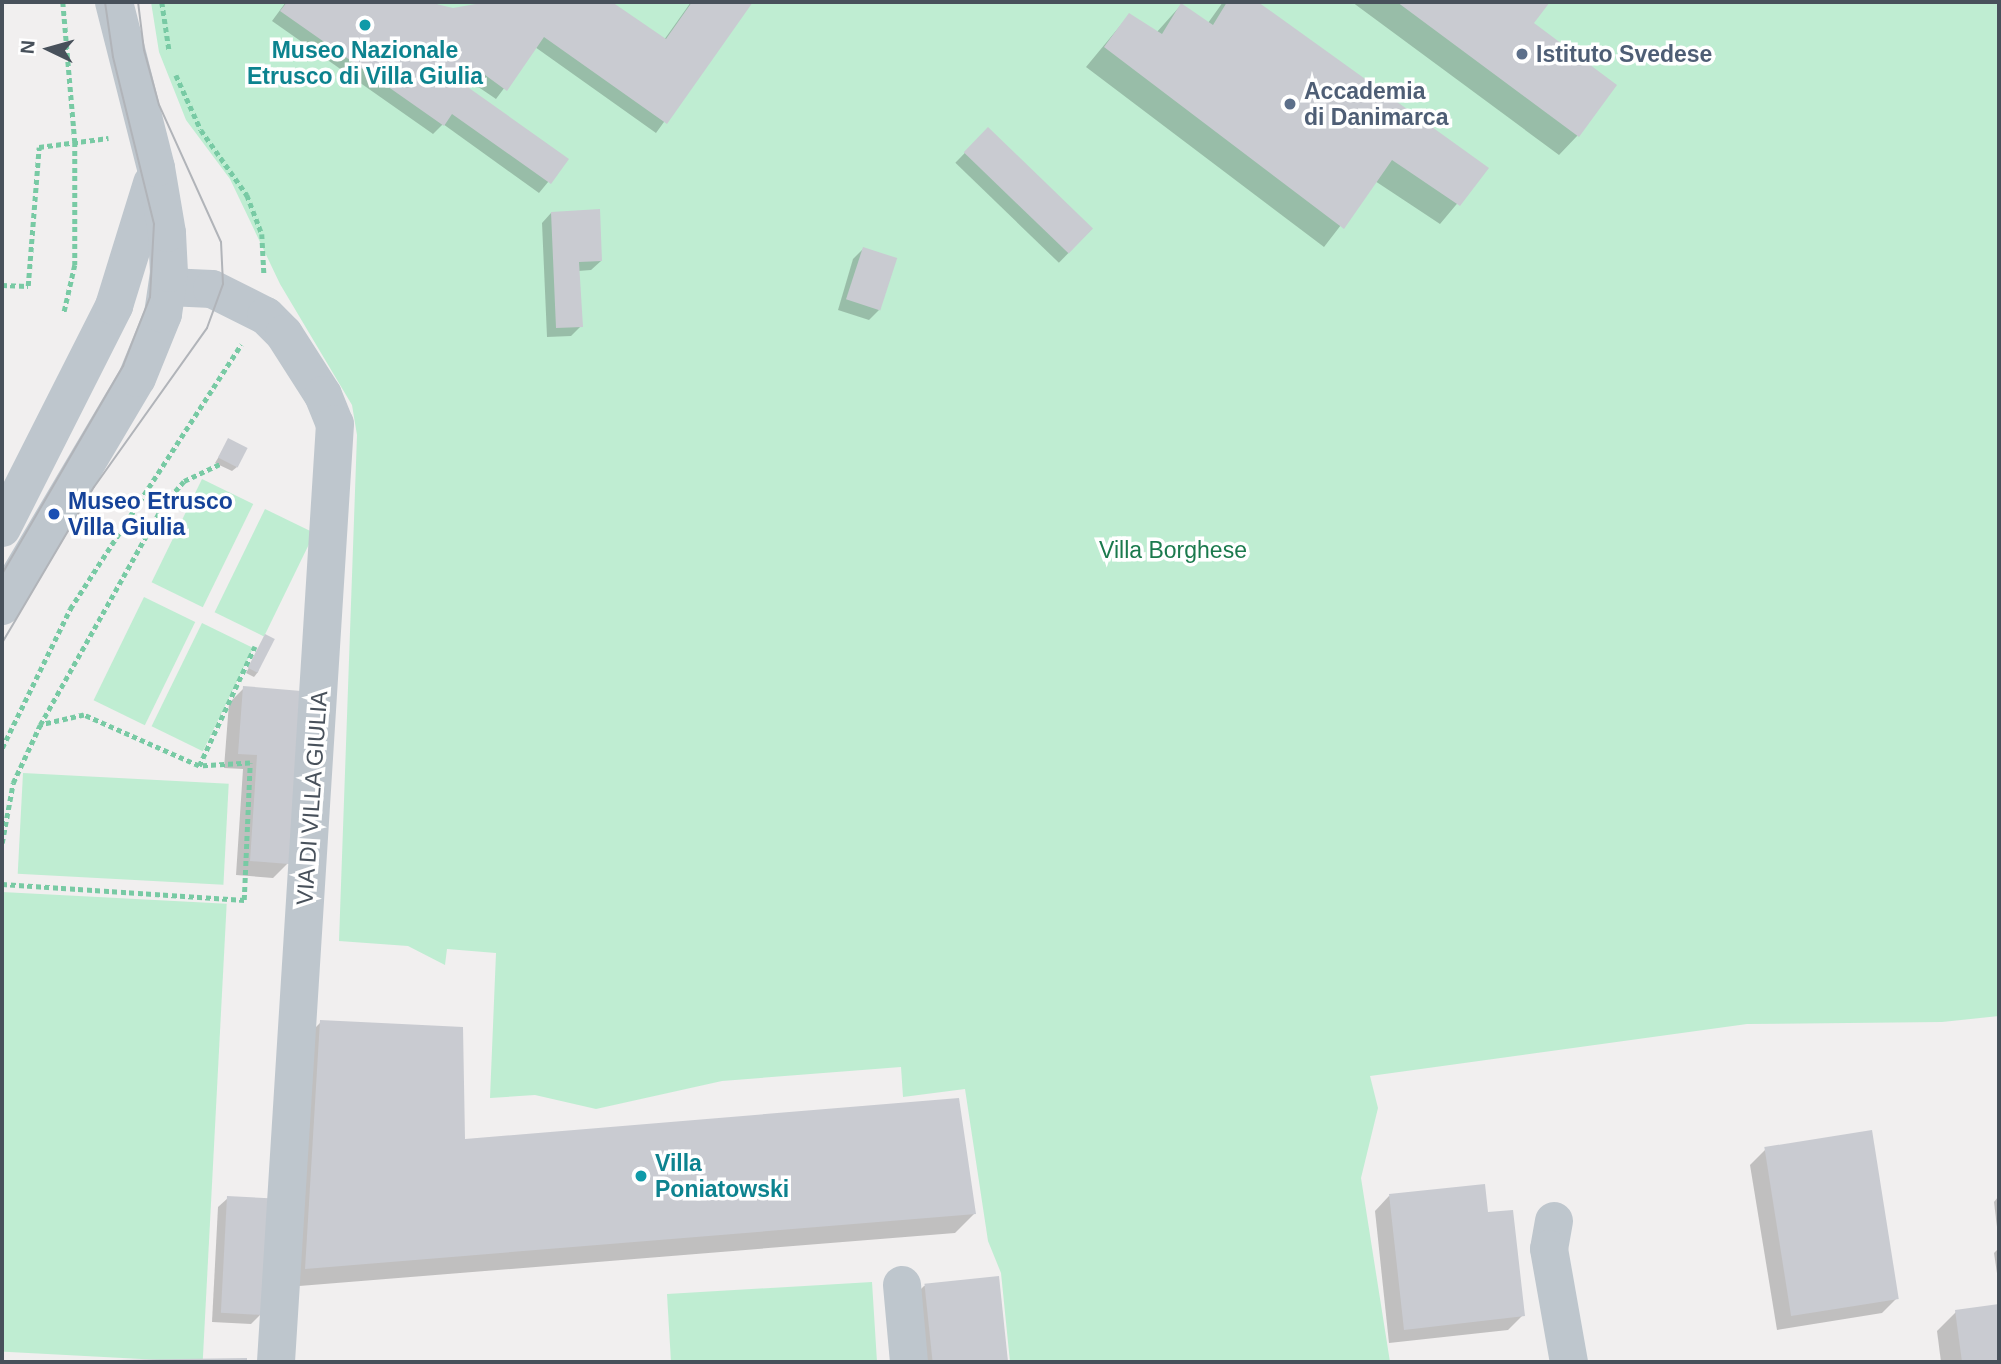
<!DOCTYPE html>
<html>
<head>
<meta charset="utf-8">
<style>
	body { margin:0 }
	#map { position:relative; width:2001px; height:1364px; overflow:hidden; background:#f1efef; font-family:Helvetica,sans-serif }
	div>[style] { position:absolute }
	.green>* { inset:0; background:#bfedd2; transform-origin:0 0 }
	.shadow>* { inset:0; background:#0003; transform-origin:0 0 }
	.building>* { inset:0; background:#c9cbd1; transform-origin:0 0 }
	.path>* { height:4.5px; margin-top:-2.25px; transform-origin:0; background:repeating-linear-gradient(90deg,#78caa4 0 5px,transparent 0 8.5px) }
	.minor>* { height:38px; margin:-19px; padding:0 19px; transform-origin:19px; border-radius:19px; background:#bec6cd }
	.tram>* { height:2px; margin:-1px; padding:0 1px; transform-origin:1px; border-radius:1px; background:#b1b4b9 }
	.dots>* { width:19px; height:19px; translate:-50% -50%; box-sizing:border-box; border:4px solid #fff; border-radius:50% }
	span { translate:-50% -50%; white-space:nowrap; text-align:center; line-height:1.15; -webkit-text-stroke:7px #fff; paint-order:stroke }
	.culture-label { font-size:23px; color:#0d838f; font-weight:700 }
	.left { translate:0 -50%; text-align:left }
	.service-label { font-size:23px; color:#4e5e75; font-weight:700 }
	.transit-label { font-size:23px; color:#164399; font-weight:700 }
	.park-label { font-size:23px; color:#1b7a4d }
	.street-label { font-size:23px; color:#48515b }
	.frame { position:absolute; inset:0; border:4px solid #48515b; pointer-events:none }
	.north { position:absolute; left:14px; top:14px; width:70px; height:70px; -webkit-text-stroke:5px #fff; paint-order:stroke; rotate:275deg; font-size:19px; font-weight:700; line-height:28px; text-align:center; color:#48515b }
	.north::after { content:''; display:block; margin:auto; width:24px; height:32px; background:#48515b; clip-path:polygon(50% 0,100% 100%,50% 72%,0 100%) }
</style>
</head>
<body>
<div id="map">
	<div class="green">
		<i style="clip-path:polygon(151px 2px,1999px 2px,1999px 1016px,1942px 1022px,1747px 1024px,1370px 1076px,1378px 1108px,1361px 1178px,1390px 1362px,1010px 1362px,1001px 1273px,988px 1241px,965px 1089px,903px 1097px,901px 1067px,722px 1081px,596px 1109px,535px 1095px,490px 1098px,496px 953px,447px 949px,445px 965px,408px 946px,339px 941px,357px 435px,352px 405px,280px 284px,230px 179px,186px 120px,159px 52px)"></i>
		<i style="left:202px;top:479px;width:57px;height:115px;rotate:26deg"></i>
		<i style="left:265px;top:509px;width:55px;height:115px;rotate:26deg"></i>
		<i style="left:144px;top:597px;width:57px;height:115px;rotate:26deg"></i>
		<i style="left:202px;top:623px;width:57px;height:115px;rotate:26deg"></i>
		<i style="left:23px;top:773px;width:206px;height:101px;rotate:3deg"></i>
		<i style="left:2px;top:892px;width:225px;height:459px;rotate:3deg"></i>
		<i style="clip-path:polygon(872px 1282px,877px 1362px,671px 1362px,667px 1294px)"></i>
	</div>
	<div class="shadow">
		<i style="clip-path:polygon(286px 2px,429px 2px,453px 10px,492px 2px,609px 2px,664px 40px,691px 2px,751px 2px,656px 133px,535px 47px,496px 99px,471px 82px,467px 89px,567px 159px,539px 193px,443px 124px,433px 134px,272px 21px)"></i>
		<i style="clip-path:polygon(1223px 2px,1255px 2px,1487px 168px,1440px 224px,1375px 181px,1324px 247px,1086px 67px,1129px 15px,1156px 33px,1181px 5px,1208px 23px)"></i>
		<i style="clip-path:polygon(1352px 2px,1548px 2px,1532px 24px,1578px 135px,1559px 155px)"></i>
		<i style="left:988px;top:129px;width:144px;height:47px;rotate:44deg"></i>
		<i style="clip-path:polygon(551px 213px,601px 261px,591px 270px,578px 271px,581px 326px,571px 336px,547px 337px,542px 223px)"></i>
		<i style="clip-path:polygon(863px 249px,879px 310px,869px 320px,838px 310px,853px 259px)"></i>
		<i style="clip-path:polygon(229px 440px,237px 467px,232px 471px,215px 463px)"></i>
		<i style="clip-path:polygon(266px 636px,258px 672px,254px 677px,246px 673px)"></i>
		<i style="clip-path:polygon(244px 688px,288px 863px,273px 878px,236px 875px,243px 769px,224px 768px,229px 703px)"></i>
		<i style="clip-path:polygon(321px 1022px,463px 1140px,974px 1214px,955px 1233px,287px 1287px,302px 1041px)"></i>
		<i style="clip-path:polygon(1765px 1150px,1897px 1298px,1882px 1313px,1777px 1330px,1750px 1165px)"></i>
		<i style="clip-path:polygon(1389px 1196px,1487px 1214px,1523px 1315px,1508px 1330px,1389px 1343px,1375px 1211px)"></i>
		<i style="clip-path:polygon(1998px 1197px,1999px 1197px,1999px 1244px,1994px 1202px)"></i>
		<i style="clip-path:polygon(228px 1198px,261px 1314px,251px 1324px,212px 1322px,218px 1207px)"></i>
		<i style="clip-path:polygon(1999px 1248px,1999px 1287px,1994px 1253px)"></i>
		<i style="clip-path:polygon(997px 1278px,1007px 1362px,909px 1362px,905px 1305px,924px 1286px)"></i>
		<i style="clip-path:polygon(1999px 1306px,1999px 1362px,1941px 1362px,1937px 1331px,1956px 1312px)"></i>
		<i style="clip-path:polygon(245px 1360px,245px 1362px,80px 1362px)"></i>
	</div>
	<div class="building">
		<i style="clip-path:polygon(287px 2px,428px 2px,453px 8px,487px 2px,612px 2px,666px 39px,692px 2px,753px 2px,667px 124px,544px 37px,507px 91px,481px 72px,469px 88px,569px 159px,551px 184px,452px 114px,444px 126px,280px 11px)"></i>
		<i style="clip-path:polygon(1227px 2px,1258px 2px,1489px 168px,1460px 206px,1392px 160px,1344px 229px,1104px 47px,1129px 13px,1162px 34px,1181px 3px,1213px 25px)"></i>
		<i style="clip-path:polygon(1397px 2px,1550px 2px,1534px 23px,1617px 85px,1579px 137px)"></i>
		<i style="left:988px;top:127px;width:146px;height:35px;rotate:44deg"></i>
		<i style="clip-path:polygon(600px 209px,602px 261px,579px 262px,583px 327px,556px 328px,551px 212px)"></i>
		<i style="left:863px;top:247px;width:36px;height:55px;rotate:18deg"></i>
		<i style="left:228px;top:438px;width:22px;height:22px;rotate:27deg"></i>
		<i style="left:265px;top:634px;width:11px;height:38px;rotate:27deg"></i>
		<i style="clip-path:polygon(243px 686px,301px 691px,289px 864px,250px 861px,257px 755px,238px 754px)"></i>
		<i style="clip-path:polygon(320px 1020px,463px 1027px,465px 1139px,959px 1098px,976px 1214px,305px 1269px)"></i>
		<i style="left:1872px;top:1130px;width:171px;height:109px;rotate:81deg"></i>
		<i style="clip-path:polygon(1485px 1184px,1488px 1212px,1513px 1210px,1525px 1316px,1404px 1330px,1389px 1194px)"></i>
		<i style="left:227px;top:1196px;width:42px;height:117px;rotate:3deg"></i>
		<i style="left:999px;top:1276px;width:86px;height:75px;rotate:84deg"></i>
		<i style="clip-path:polygon(1999px 1304px,1999px 1362px,1962px 1362px,1955px 1310px)"></i>
		<i style="clip-path:polygon(247px 1358px,247px 1362px,116px 1362px,116px 1360px)"></i>
	</div>
	<div class="path">
		<i style="left:63px;top:2px;width:141px;rotate:85.1deg"></i>
		<i style="left:75px;top:142px;width:123px;rotate:90deg"></i>
		<i style="left:75px;top:265px;width:49px;rotate:102.9deg"></i>
		<i style="left:162px;top:2px;width:48px;rotate:81.5deg"></i>
		<i style="left:176px;top:75px;width:60px;rotate:65.6deg"></i>
		<i style="left:201px;top:130px;width:80px;rotate:54.7deg"></i>
		<i style="left:247px;top:195px;width:42px;rotate:69deg"></i>
		<i style="left:262px;top:234px;width:39px;rotate:87deg"></i>
		<i style="left:2px;top:285px;width:26px;rotate:2deg"></i>
		<i style="left:28px;top:286px;width:139px;rotate:-85.5deg"></i>
		<i style="left:39px;top:147px;width:70px;rotate:-7.4deg"></i>
		<i style="left:2px;top:748px;width:155px;rotate:-63.9deg"></i>
		<i style="left:70px;top:609px;width:315px;rotate:-57.1deg"></i>
		<i style="left:199px;top:766px;width:132px;rotate:-65deg"></i>
		<i style="left:2px;top:843px;width:61px;rotate:-79.6deg"></i>
		<i style="left:13px;top:783px;width:64px;rotate:-65deg"></i>
		<i style="left:40px;top:725px;width:253px;rotate:-60.7deg"></i>
		<i style="left:164px;top:504px;width:30px;rotate:-49deg"></i>
		<i style="left:184px;top:481px;width:42px;rotate:-25.3deg"></i>
		<i style="left:2px;top:884px;width:243px;rotate:3.8deg"></i>
		<i style="left:244px;top:900px;width:137px;rotate:-87.5deg"></i>
		<i style="left:250px;top:763px;width:51px;rotate:176.6deg"></i>
		<i style="left:199px;top:766px;width:126px;rotate:-156.1deg"></i>
		<i style="left:84px;top:715px;width:45px;rotate:167.2deg"></i>
	</div>
	<div class="minor">
		<i style="left:168px;top:287px;width:44px;rotate:2.6deg"></i>
		<i style="left:212px;top:289px;width:60px;rotate:26.6deg"></i>
		<i style="left:266px;top:316px;width:25px;rotate:45deg"></i>
		<i style="left:284px;top:334px;width:72px;rotate:57.4deg"></i>
		<i style="left:323px;top:395px;width:31px;rotate:68deg"></i>
		<i style="left:335px;top:424px;width:940px;rotate:93.6deg"></i>
		<i style="left:2px;top:528px;width:249px;rotate:-63.2deg"></i>
		<i style="left:114px;top:306px;width:129px;rotate:-72.8deg"></i>
		<i style="left:2px;top:606px;width:265px;rotate:-59.4deg"></i>
		<i style="left:137px;top:378px;width:69px;rotate:-67.9deg"></i>
		<i style="left:163px;top:314px;width:41px;rotate:-81.7deg"></i>
		<i style="left:169px;top:273px;width:40px;rotate:-92.9deg"></i>
		<i style="left:167px;top:233px;width:66px;rotate:-99.6deg"></i>
		<i style="left:156px;top:168px;width:171px;rotate:-104.2deg"></i>
		<i style="left:1554px;top:1221px;width:28px;rotate:100deg"></i>
		<i style="left:1549px;top:1249px;width:115px;rotate:80deg"></i>
		<i style="left:902px;top:1285px;width:77px;rotate:84.8deg"></i>
	</div>
	<div class="tram">
		<i style="left:2px;top:574px;width:241px;rotate:-59.8deg"></i>
		<i style="left:123px;top:366px;width:74px;rotate:-68.6deg"></i>
		<i style="left:150px;top:297px;width:73px;rotate:-86.9deg"></i>
		<i style="left:154px;top:224px;width:172px;rotate:-103.8deg"></i>
		<i style="left:113px;top:57px;width:56px;rotate:-98.3deg"></i>
		<i style="left:2px;top:643px;width:181px;rotate:-59.5deg"></i>
		<i style="left:94px;top:487px;width:195px;rotate:-54.6deg"></i>
		<i style="left:207px;top:328px;width:47px;rotate:-70deg"></i>
		<i style="left:223px;top:284px;width:42px;rotate:-92.7deg"></i>
		<i style="left:221px;top:242px;width:150px;rotate:-114.3deg"></i>
		<i style="left:159px;top:105px;width:57px;rotate:-105.3deg"></i>
		<i style="left:144px;top:50px;width:48px;rotate:-97.1deg"></i>
	</div>
	<div class="dots">
		<i style="left:365px;top:25px;background:#0f9aa8"></i>
		<i style="left:1522px;top:54px;background:#5c6f8a"></i>
		<i style="left:1290px;top:104px;background:#5c6f8a"></i>
		<i style="left:54px;top:514px;background:#1a4fb4"></i>
		<i style="left:641px;top:1176px;background:#0f9aa8"></i>
	</div>
	<div class="culture-label">
		<span style="left:365px;top:63px">Museo Nazionale<br>Etrusco di Villa Giulia</span>
		<span class="left" style="left:655px;top:1176px">Villa<br>Poniatowski</span>
	</div>
	<div class="service-label">
		<span class="left" style="left:1536px;top:54px">Istituto Svedese</span>
		<span class="left" style="left:1304px;top:104px">Accademia<br>di Danimarca</span>
	</div>
	<div class="transit-label">
		<span class="left" style="left:68px;top:514px">Museo Etrusco<br>Villa Giulia</span>
	</div>
	<div class="park-label">
		<span style="left:1173px;top:550px">Villa Borghese</span>
	</div>
	<div class="street-label">
		<span style="left:312px;top:798px;rotate:-86deg">VIA DI VILLA GIULIA</span>
	</div>
	<div class="frame"></div>
	<div class="north">N</div>
</div>
</body>
</html>
